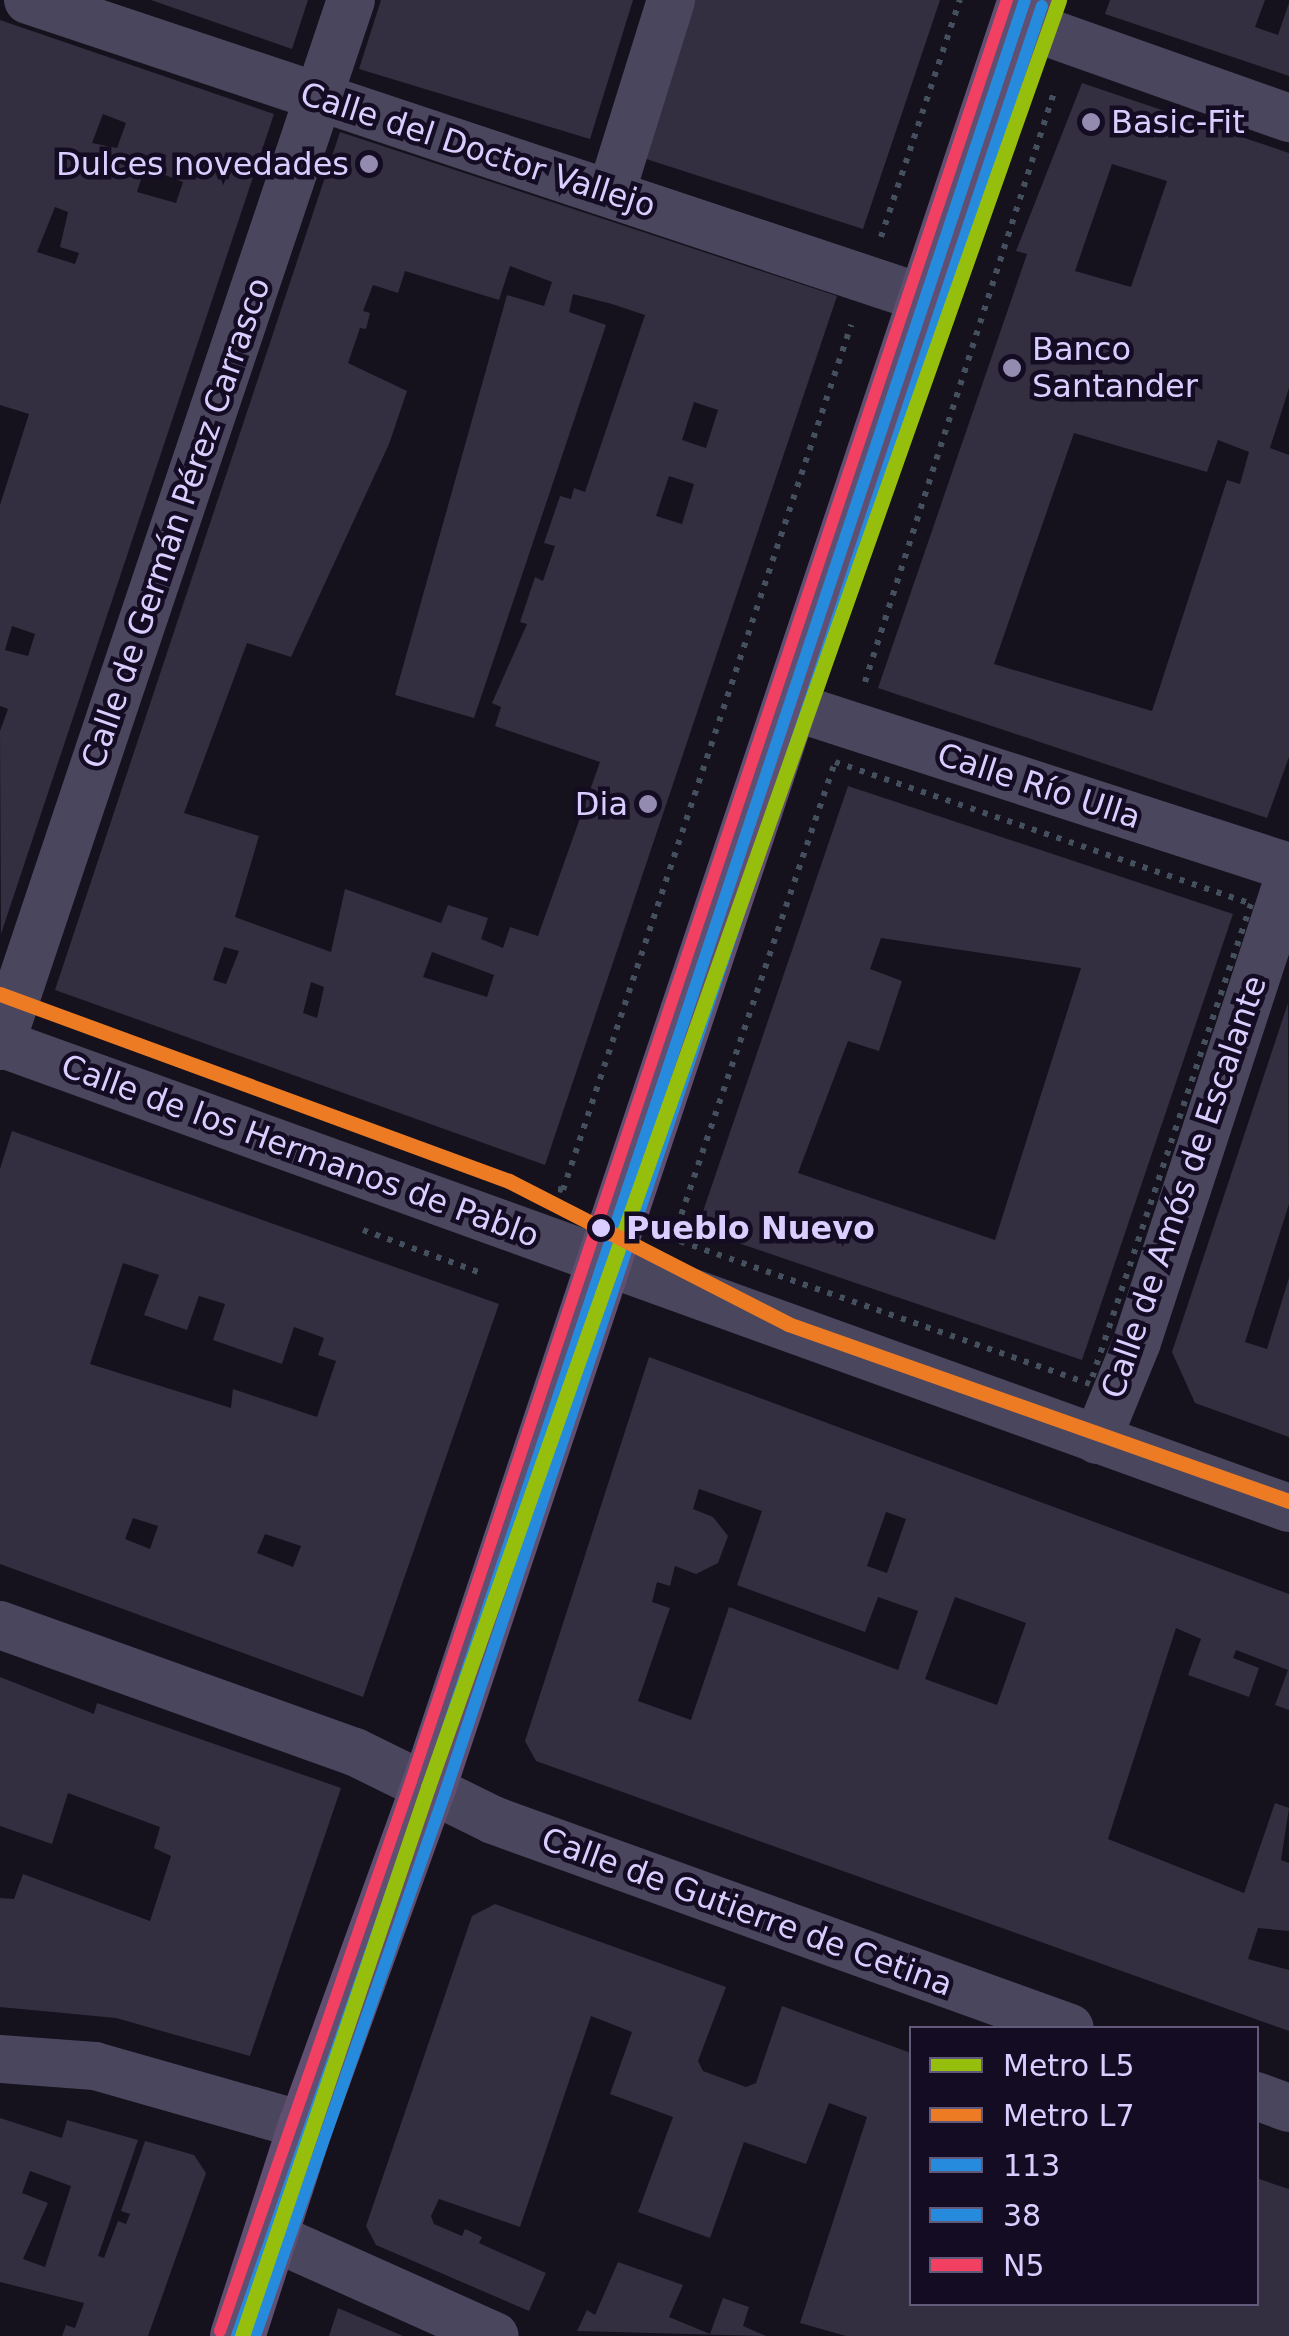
<!DOCTYPE html>
<html>
<head>
<meta charset="utf-8">
<style>
	body { margin:0 }
	#map { position:relative; width:1289px; height:2336px; overflow:hidden; background:#15111d; font-family:"DejaVu Sans",sans-serif }
	div>[style] { position:absolute }
	.building>* { inset:0; background:#332f40 }
	.path>* { height:6px; margin-top:-3px; transform-origin:0; background:repeating-linear-gradient(90deg,#45505f 0 5px,transparent 0 13px) }
	.minor>* { height:48px; margin:-24px; padding:0 24px; transform-origin:24px; border-radius:24px; background:#4a465e }
	.major>* { height:55px; margin:-27.5px; padding:0 27.5px; transform-origin:27.5px; border-radius:27.5px; background:#604f70 }
	.bus-1>* { height:12px; margin:-6px; padding:0 6px; transform-origin:6px; border-radius:6px; background:#268bdd }
	.bus-2>* { height:12px; margin:-6px; padding:0 6px; transform-origin:6px; border-radius:6px; background:#268bdd }
	.bus-3>* { height:12px; margin:-6px; padding:0 6px; transform-origin:6px; border-radius:6px; background:#f24062 }
	.metro-1>* { height:15px; margin:-7.5px; padding:0 7.5px; transform-origin:7.5px; border-radius:7.5px; background:#96bf0d }
	.metro-2>* { height:15px; margin:-7.5px; padding:0 7.5px; transform-origin:7.5px; border-radius:7.5px; background:#ed7b24 }
	.dots>* { width:28px; height:28px; translate:-50% -50%; box-sizing:border-box; border:5px solid #130c22; border-radius:50% }
	span { translate:-50% -50%; white-space:nowrap; text-align:center; line-height:1.15; -webkit-text-stroke:9px #130c22; paint-order:stroke }
	.poi-label { font-size:32px; color:#d9ceff }
	.left { translate:0 -50%; text-align:left }
	.right { translate:-100% -50%; text-align:right }
	.street-label { font-size:32px; color:#d9ceff }
	.stop-label { font-size:32px; color:#d9ceff; font-weight:700 }
	.legend { position:absolute; left:909px; top:2026px; width:350px; height:280px; box-sizing:border-box; background:#130c22; border:2px solid #625a7a; margin:0; padding:12px 18px; list-style:none; font-size:30px; color:#d9ceff }
	.legend li { display:flex; align-items:center; gap:20px; height:50px }
	.legend b { width:50px; border:2px solid #625a7a }
</style>
</head>
<body>
<div id="map">
	<div class="building">
		<i style="clip-path:polygon(151px 0,308px 0,292px 49px)"></i>
		<i style="clip-path:polygon(381px 0,633px 0,590px 139px,359px 69px)"></i>
		<i style="clip-path:polygon(693px 0,940px 0,863px 229px,640px 157px)"></i>
		<i style="clip-path:polygon(1110px 0,1265px 0,1255px 27px,1278px 35px,1289px 3px,1289px 76px,1105px 14px)"></i>
		<i style="clip-path:polygon(evenodd,0 20px,274px 114px,1px 934px,0 731px,8px 709px,0 706px,0 505px,29px 414px,0 405px,0 20px,103px 114px,126px 123px,117px 148px,92px 143px,103px 114px,0 20px,145px 167px,183px 182px,176px 203px,137px 192px,145px 167px,0 20px,55px 207px,68px 212px,60px 247px,79px 253px,75px 264px,37px 252px,55px 207px,0 20px,12px 626px,35px 634px,28px 656px,5px 650px,12px 626px)"></i>
		<i style="clip-path:polygon(evenodd,1082px 83px,1289px 153px,1289px 388px,1270px 448px,1289px 455px,1289px 757px,1267px 818px,878px 688px,1027px 254px,1016px 251px,1082px 83px,1112px 164px,1167px 181px,1131px 287px,1075px 271px,1112px 164px,1082px 83px,1074px 433px,1207px 472px,1218px 440px,1249px 452px,1240px 484px,1227px 480px,1152px 711px,994px 664px,1074px 433px)"></i>
		<i style="clip-path:polygon(evenodd,340px 132px,837px 296px,545px 1165px,55px 990px,340px 132px,510px 266px,552px 282px,544px 306px,507px 295px,395px 695px,474px 718px,606px 325px,569px 312px,573px 294px,612px 304px,645px 315px,585px 492px,574px 488px,571px 499px,560px 496px,544px 543px,555px 546px,543px 581px,535px 577px,520px 622px,527px 624px,492px 703px,501px 707px,495px 726px,600px 762px,538px 936px,510px 927px,503px 948px,481px 939px,488px 918px,448px 905px,441px 923px,345px 889px,331px 952px,235px 917px,259px 836px,184px 813px,247px 643px,291px 657px,389px 444px,407px 391px,348px 363px,360px 328px,366px 329px,370px 313px,363px 311px,373px 285px,398px 293px,405px 271px,499px 300px,510px 266px,340px 132px,694px 402px,718px 410px,706px 448px,682px 440px,694px 402px,340px 132px,669px 476px,694px 484px,682px 524px,656px 516px,669px 476px,340px 132px,224px 947px,239px 951px,226px 984px,213px 980px,224px 947px,340px 132px,432px 952px,494px 975px,487px 997px,423px 977px,432px 952px,340px 132px,311px 982px,324px 987px,317px 1018px,303px 1013px,311px 982px)"></i>
		<i style="clip-path:polygon(evenodd,848px 786px,1233px 914px,1082px 1360px,697px 1229px,848px 786px,881px 938px,1081px 968px,995px 1240px,798px 1173px,848px 1041px,879px 1051px,902px 981px,870px 969px,881px 938px)"></i>
		<i style="clip-path:polygon(1288px 1003px,1289px 1204px,1245px 1342px,1267px 1349px,1289px 1278px,1289px 1437px,1195px 1403px,1172px 1352px)"></i>
		<i style="clip-path:polygon(evenodd,12px 1131px,499px 1304px,363px 1697px,0 1564px,0 1169px,12px 1131px,123px 1263px,159px 1275px,144px 1315px,187px 1330px,199px 1296px,225px 1304px,213px 1340px,282px 1364px,294px 1327px,324px 1338px,318px 1355px,336px 1361px,317px 1417px,233px 1389px,231px 1408px,90px 1364px,123px 1263px,12px 1131px,133px 1518px,158px 1526px,150px 1549px,125px 1539px,133px 1518px,12px 1131px,265px 1534px,301px 1546px,293px 1567px,257px 1553px,265px 1534px)"></i>
		<i style="clip-path:polygon(evenodd,649px 1357px,1289px 1594px,1289px 1710px,1275px 1705px,1288px 1670px,1236px 1650px,1233px 1658px,1259px 1668px,1249px 1697px,1188px 1675px,1201px 1639px,1176px 1628px,1108px 1839px,1244px 1893px,1275px 1803px,1289px 1808px,1281px 1860px,1289px 1863px,1289px 1931px,1258px 1928px,1248px 1959px,1289px 1970px,1289px 2031px,536px 1761px,525px 1741px,649px 1357px,699px 1489px,762px 1511px,737px 1585px,865px 1632px,878px 1597px,918px 1611px,898px 1670px,729px 1607px,691px 1720px,638px 1701px,670px 1608px,652px 1602px,657px 1582px,670px 1586px,675px 1566px,696px 1574px,718px 1563px,728px 1536px,713px 1517px,693px 1509px,699px 1489px,649px 1357px,886px 1512px,906px 1519px,887px 1573px,867px 1566px,886px 1512px,649px 1357px,955px 1597px,1026px 1623px,997px 1705px,925px 1679px,955px 1597px)"></i>
		<i style="clip-path:polygon(0 1677px,94px 1714px,97px 1703px,341px 1788px,250px 2056px,116px 2018px,0 2007px,0 1898px,14px 1899px,23px 1874px,150px 1921px,171px 1856px,154px 1848px,160px 1827px,68px 1793px,52px 1844px,0 1826px)"></i>
		<i style="clip-path:polygon(495px 1904px,726px 1987px,698px 2061px,703px 2071px,746px 2087px,756px 2083px,782px 2006px,911px 2053px,911px 2304px,1256px 2304px,1256px 2178px,1289px 2189px,1289px 2336px,846px 2336px,800px 2323px,867px 2117px,829px 2103px,806px 2164px,744px 2142px,710px 2238px,638px 2212px,673px 2117px,610px 2094px,632px 2032px,591px 2016px,520px 2227px,439px 2199px,431px 2216px,434px 2224px,462px 2236px,465px 2229px,482px 2237px,479px 2243px,546px 2273px,529px 2311px,376px 2245px,366px 2226px,472px 1916px)"></i>
		<i style="clip-path:polygon(evenodd,0 2118px,62px 2138px,67px 2120px,138px 2140px,98px 2256px,104px 2258px,118px 2221px,126px 2224px,130px 2214px,121px 2211px,145px 2141px,194px 2155px,206px 2173px,148px 2336px,62px 2336px,66px 2325px,75px 2328px,84px 2303px,0 2282px,0 2118px,30px 2171px,71px 2186px,45px 2267px,23px 2259px,48px 2203px,22px 2193px,30px 2171px)"></i>
		<i style="clip-path:polygon(618px 2262px,683px 2285px,669px 2317px,710px 2334px,723px 2298px,749px 2307px,743px 2326px,766px 2336px,577px 2331px,587px 2310px,595px 2315px)"></i>
		<i style="clip-path:polygon(338px 2308px,403px 2336px,329px 2336px)"></i>
	</div>
	<div class="path">
		<i style="left:881px;top:237px;width:250px;rotate:-71.6deg"></i>
		<i style="left:865px;top:682px;width:623px;rotate:-72.23deg"></i>
		<i style="left:835px;top:762px;width:440px;rotate:18.8deg"></i>
		<i style="left:1251px;top:904px;width:506px;rotate:108.54deg"></i>
		<i style="left:1090px;top:1384px;width:441px;rotate:-160.8deg"></i>
		<i style="left:673px;top:1239px;width:504px;rotate:-71.24deg"></i>
		<i style="left:558px;top:1189px;width:5px;rotate:11deg"></i>
		<i style="left:563px;top:1190px;width:912px;rotate:-71.58deg"></i>
		<i style="left:363px;top:1230px;width:129px;rotate:20deg"></i>
	</div>
	<div class="minor">
		<i style="left:28px;top:0;width:949px;rotate:18.43deg"></i>
		<i style="left:1018px;top:22px;width:288px;rotate:19.5deg"></i>
		<i style="left:611px;top:193px;width:202px;rotate:-72.7deg"></i>
		<i style="left:788px;top:705px;width:527px;rotate:17.92deg"></i>
		<i style="left:0;top:1043px;width:1370px;rotate:19.84deg"></i>
		<i style="left:0;top:1046px;width:1103px;rotate:-71.45deg"></i>
		<i style="left:1097px;top:1440px;width:106px;rotate:-67.8deg"></i>
		<i style="left:1137px;top:1342px;width:489px;rotate:-71.9deg"></i>
		<i style="left:0;top:1625px;width:377px;rotate:19.7deg"></i>
		<i style="left:355px;top:1752px;width:154px;rotate:26.2deg"></i>
		<i style="left:493px;top:1820px;width:613px;rotate:19.82deg"></i>
		<i style="left:0;top:2059px;width:95px;rotate:4.2deg"></i>
		<i style="left:95px;top:2066px;width:218px;rotate:15.9deg"></i>
		<i style="left:1256px;top:2096px;width:35px;rotate:20deg"></i>
		<i style="left:271px;top:2236px;width:245px;rotate:24.1deg"></i>
	</div>
	<div class="major">
		<i style="left:237px;top:2336px;width:221px;rotate:-72.1deg"></i>
		<i style="left:305px;top:2126px;width:361px;rotate:-70.1deg"></i>
		<i style="left:428px;top:1787px;width:1884px;rotate:-71.53deg"></i>
	</div>
	<div class="bus-1">
		<i style="left:237px;top:2336px;width:581px;rotate:-70.82deg"></i>
		<i style="left:428px;top:1787px;width:1884px;rotate:-71.53deg"></i>
	</div>
	<div class="bus-2">
		<i style="left:255px;top:2336px;width:575px;rotate:-70.71deg"></i>
		<i style="left:445px;top:1793px;width:1884px;rotate:-71.53deg"></i>
	</div>
	<div class="bus-3">
		<i style="left:220px;top:2331px;width:582px;rotate:-70.85deg"></i>
		<i style="left:411px;top:1781px;width:1878px;rotate:-71.5deg"></i>
	</div>
	<div class="metro-1">
		<i style="left:242px;top:2336px;width:580px;rotate:-71.28deg"></i>
		<i style="left:428px;top:1787px;width:1895px;rotate:-70.55deg"></i>
	</div>
	<div class="metro-2">
		<i style="left:0;top:994px;width:542px;rotate:20.17deg"></i>
		<i style="left:509px;top:1181px;width:314px;rotate:27.1deg"></i>
		<i style="left:788px;top:1324px;width:531px;rotate:19.46deg"></i>
	</div>
	<div class="dots">
		<i style="left:1091px;top:122px;background:#948cb0"></i>
		<i style="left:369px;top:164px;background:#948cb0"></i>
		<i style="left:1012px;top:368px;background:#948cb0"></i>
		<i style="left:648px;top:804px;background:#948cb0"></i>
		<i style="left:601px;top:1228px;background:#d9ceff"></i>
	</div>
	<div class="poi-label">
		<span class="left" style="left:1111px;top:122px">Basic-Fit</span>
		<span class="right" style="left:349px;top:164px">Dulces novedades</span>
		<span class="left" style="left:1032px;top:368px">Banco<br>Santander</span>
		<span class="right" style="left:628px;top:804px">Dia</span>
	</div>
	<div class="street-label">
		<span style="left:478px;top:150px;rotate:18deg">Calle del Doctor Vallejo</span>
		<span style="left:176px;top:523px;rotate:-71deg">Calle de Germán Pérez Carrasco</span>
		<span style="left:1039px;top:786px;rotate:18deg">Calle Río Ulla</span>
		<span style="left:300px;top:1151px;rotate:20deg">Calle de los Hermanos de Pablo</span>
		<span style="left:1184px;top:1187px;rotate:-71deg">Calle de Amós de Escalante</span>
		<span style="left:747px;top:1912px;rotate:20deg">Calle de Gutierre de Cetina</span>
	</div>
	<div class="stop-label">
		<span class="left" style="left:626px;top:1228px">Pueblo Nuevo</span>
	</div>
	<ul class="legend">
	<li><b style="height:12px;background:#96bf0d"></b>Metro L5</li>
	<li><b style="height:12px;background:#ed7b24"></b>Metro L7</li>
	<li><b style="height:12px;background:#268bdd"></b>113</li>
	<li><b style="height:12px;background:#268bdd"></b>38</li>
	<li><b style="height:12px;background:#f24062"></b>N5</li>
	</ul>
</div>
</body>
</html>
